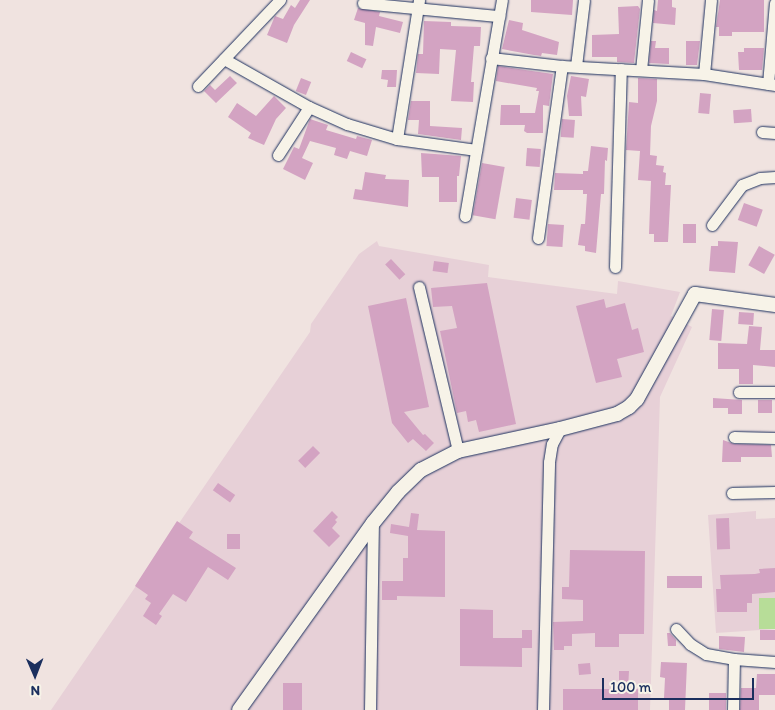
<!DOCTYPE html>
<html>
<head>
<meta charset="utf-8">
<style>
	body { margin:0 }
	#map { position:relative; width:775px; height:710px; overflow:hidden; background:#f0e3e0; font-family:Itim,sans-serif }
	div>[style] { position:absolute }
	.built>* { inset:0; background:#e7d0d7 }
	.green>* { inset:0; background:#b7dd98; transform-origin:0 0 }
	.building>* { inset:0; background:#d3a3c2; transform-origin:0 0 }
	.roads { filter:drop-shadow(0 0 1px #1b2f5e) drop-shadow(0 0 1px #1b2f5e) }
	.minor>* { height:11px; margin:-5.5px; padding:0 5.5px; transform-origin:5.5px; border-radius:5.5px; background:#f7f3e8 }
	.tertiary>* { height:14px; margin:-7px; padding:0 7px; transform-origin:7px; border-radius:7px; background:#f7f3e8 }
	span { translate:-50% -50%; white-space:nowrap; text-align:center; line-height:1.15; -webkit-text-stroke:4px #f7f3e8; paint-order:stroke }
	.north { position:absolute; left:10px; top:650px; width:50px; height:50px; -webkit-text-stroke:4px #f7f3e8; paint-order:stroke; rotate:179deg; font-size:14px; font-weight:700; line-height:20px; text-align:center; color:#1b2f5e }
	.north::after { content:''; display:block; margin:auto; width:18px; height:22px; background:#1b2f5e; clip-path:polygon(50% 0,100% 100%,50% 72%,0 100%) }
	.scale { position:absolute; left:602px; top:678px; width:152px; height:22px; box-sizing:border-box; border:2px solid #1b2f5e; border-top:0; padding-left:6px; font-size:15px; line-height:18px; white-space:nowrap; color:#1b2f5e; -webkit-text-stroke:4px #f7f3e8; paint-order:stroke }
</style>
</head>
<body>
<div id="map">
	<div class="built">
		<i style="clip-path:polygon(377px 241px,379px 246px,489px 265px,488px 277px,617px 294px,618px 281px,680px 292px,671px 316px,692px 327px,660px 397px,650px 710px,51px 710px,310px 332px,311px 324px,359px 254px)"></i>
		<i style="clip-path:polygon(756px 511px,756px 519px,775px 518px,775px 629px,716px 633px,708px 515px)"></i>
	</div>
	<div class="green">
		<i style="left:775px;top:598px;width:31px;height:16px;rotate:90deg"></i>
	</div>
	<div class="building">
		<i style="clip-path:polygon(300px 0,310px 0,294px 25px,287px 43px,267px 35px,275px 16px,283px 19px,291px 5px,295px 8px)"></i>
		<i style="clip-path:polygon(531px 0,573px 0,572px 15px,531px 12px)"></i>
		<i style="clip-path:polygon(658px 0,672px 0,672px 7px,676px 8px,675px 25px,653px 23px,654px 10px,657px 11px)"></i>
		<i style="clip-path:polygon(720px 0,764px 0,764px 32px,732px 32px,732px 36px,719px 36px,719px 27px,716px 27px)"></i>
		<i style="clip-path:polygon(638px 6px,640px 9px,634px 63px,617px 62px,617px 57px,592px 57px,592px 35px,619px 34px,618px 7px)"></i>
		<i style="clip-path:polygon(358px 8px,380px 12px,379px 16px,403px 22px,400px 33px,376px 27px,373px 46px,365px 45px,365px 23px,354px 20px)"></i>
		<i style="clip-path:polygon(509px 20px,523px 23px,522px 30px,559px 42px,557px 55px,542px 53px,541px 56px,534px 55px,502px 49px)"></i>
		<i style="clip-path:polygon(424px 21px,451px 22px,451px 26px,481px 27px,480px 46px,474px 46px,471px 82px,474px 82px,473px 102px,451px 101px,456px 50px,440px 49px,439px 74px,416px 73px,418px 54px,423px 54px)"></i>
		<i style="clip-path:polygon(651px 41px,656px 41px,655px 48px,669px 48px,669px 64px,649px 63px)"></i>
		<i style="clip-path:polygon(686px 41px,700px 41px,697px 65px,686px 65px)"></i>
		<i style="clip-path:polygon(744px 48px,764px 48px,762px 70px,739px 70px,738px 52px,744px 52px)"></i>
		<i style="left:351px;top:52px;width:17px;height:10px;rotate:25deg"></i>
		<i style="clip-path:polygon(498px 66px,553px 74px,549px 106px,543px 105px,543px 133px,527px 133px,524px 131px,525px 125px,500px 125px,501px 105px,520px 105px,520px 113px,535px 113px,539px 91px,536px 91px,537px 88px,496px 81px)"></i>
		<i style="clip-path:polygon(382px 70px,397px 70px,396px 87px,387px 87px,388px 80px,381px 79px)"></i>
		<i style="clip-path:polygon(230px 76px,237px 83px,216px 103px,204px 91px,210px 85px,215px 90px)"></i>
		<i style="clip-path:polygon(571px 76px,589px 79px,586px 97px,581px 96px,582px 116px,569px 116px,567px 96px)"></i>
		<i style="left:301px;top:78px;width:11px;height:14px;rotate:22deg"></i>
		<i style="clip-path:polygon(638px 78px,657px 79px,657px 101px,651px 126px,650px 155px,657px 156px,656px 165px,664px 166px,663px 172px,666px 173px,665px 185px,671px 185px,668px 242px,654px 242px,654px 234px,649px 234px,651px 181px,638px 180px,640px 151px,626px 150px,629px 102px,638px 103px)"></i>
		<i style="left:700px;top:93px;width:11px;height:20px;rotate:5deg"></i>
		<i style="clip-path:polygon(274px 96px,286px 108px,276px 119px,264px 145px,248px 138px,251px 133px,228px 117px,237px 103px,256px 116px)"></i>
		<i style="clip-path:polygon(411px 101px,430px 101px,430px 126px,462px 128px,461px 140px,418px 134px,419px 120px,408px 120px)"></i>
		<i style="left:751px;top:109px;width:13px;height:18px;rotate:86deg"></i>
		<i style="clip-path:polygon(310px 119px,328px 125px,326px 130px,356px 139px,357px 136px,372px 140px,367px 156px,350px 151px,347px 159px,334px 155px,336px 148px,310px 141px,302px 158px,313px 163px,305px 180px,283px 169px,294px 147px,299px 149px)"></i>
		<i style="left:562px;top:119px;width:13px;height:18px;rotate:4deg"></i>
		<i style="clip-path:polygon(591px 146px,608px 148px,607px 161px,605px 160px,604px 194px,601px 194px,596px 253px,585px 251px,585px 246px,578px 245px,581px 224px,585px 224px,587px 194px,583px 194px,583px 190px,554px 190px,555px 173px,583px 174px,583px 171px,588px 171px)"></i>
		<i style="left:527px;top:148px;width:14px;height:18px;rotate:4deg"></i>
		<i style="clip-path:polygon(421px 153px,461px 156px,459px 176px,457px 176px,457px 202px,439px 202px,439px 177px,422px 177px)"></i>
		<i style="left:482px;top:163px;width:23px;height:53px;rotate:10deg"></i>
		<i style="clip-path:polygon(365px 172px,386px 175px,385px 179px,409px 180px,408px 207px,353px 199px,355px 189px,362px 190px)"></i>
		<i style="left:516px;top:198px;width:16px;height:20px;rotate:7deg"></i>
		<i style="left:744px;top:203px;width:20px;height:18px;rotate:20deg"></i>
		<i style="left:548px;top:224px;width:16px;height:22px;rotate:4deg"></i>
		<i style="left:683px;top:224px;width:13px;height:19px"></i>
		<i style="clip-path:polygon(718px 241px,738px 242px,735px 273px,709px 271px,711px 246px,718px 246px)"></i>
		<i style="left:759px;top:246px;width:18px;height:22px;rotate:29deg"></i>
		<i style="left:391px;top:259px;width:21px;height:8px;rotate:47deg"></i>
		<i style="left:434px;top:261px;width:15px;height:10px;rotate:8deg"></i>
		<i style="clip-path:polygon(487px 283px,516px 424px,479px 432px,476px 420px,468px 422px,466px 411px,457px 413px,440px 331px,457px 328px,452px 306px,433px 307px,431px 288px)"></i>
		<i style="clip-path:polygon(406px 298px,429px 407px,404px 412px,423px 435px,425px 434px,434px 443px,426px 451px,413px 439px,408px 443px,392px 423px,368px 306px)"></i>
		<i style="clip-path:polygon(604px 299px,606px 308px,625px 303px,632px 330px,638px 328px,644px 352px,617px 359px,622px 377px,596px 383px,576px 306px)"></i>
		<i style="left:712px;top:309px;width:12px;height:31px;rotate:5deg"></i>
		<i style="left:739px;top:312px;width:15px;height:12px;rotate:4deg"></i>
		<i style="clip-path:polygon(749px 326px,762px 327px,760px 350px,775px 350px,775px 367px,753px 365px,753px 384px,739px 384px,739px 369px,718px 369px,718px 343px,747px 344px)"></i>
		<i style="clip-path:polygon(713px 398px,742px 400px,742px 414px,728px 414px,728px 408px,713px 408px)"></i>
		<i style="left:758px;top:400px;width:14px;height:13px"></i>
		<i style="clip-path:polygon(723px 440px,734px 444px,771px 445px,772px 457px,741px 457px,741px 462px,722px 462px)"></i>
		<i style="left:313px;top:446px;width:10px;height:21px;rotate:45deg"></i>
		<i style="left:218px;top:483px;width:21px;height:9px;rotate:35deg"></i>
		<i style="clip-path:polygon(332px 511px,338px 517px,335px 520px,337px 522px,332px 528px,340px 536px,329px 547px,313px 531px)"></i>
		<i style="clip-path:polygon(411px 513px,419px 514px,417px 530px,445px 531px,445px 597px,397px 596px,397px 600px,382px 600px,382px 581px,403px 581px,403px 558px,408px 558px,408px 536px,390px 533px,391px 524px,409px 527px)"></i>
		<i style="left:729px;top:518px;width:31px;height:13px;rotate:88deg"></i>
		<i style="clip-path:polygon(177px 521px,193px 532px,189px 538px,236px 568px,228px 580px,208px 567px,186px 602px,173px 594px,159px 614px,162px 616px,156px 625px,143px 616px,151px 603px,145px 599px,148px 595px,135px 586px)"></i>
		<i style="left:227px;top:534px;width:13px;height:15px"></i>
		<i style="clip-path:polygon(570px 550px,645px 551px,644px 634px,619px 634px,619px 647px,595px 647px,595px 633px,572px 634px,572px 646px,564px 646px,564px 650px,554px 650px,553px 622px,583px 621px,583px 600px,562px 599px,562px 587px,569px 587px)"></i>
		<i style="clip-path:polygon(775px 568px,775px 592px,752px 594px,752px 603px,747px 603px,747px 612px,717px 612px,716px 589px,721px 589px,720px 575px,755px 574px,760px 573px,759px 569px)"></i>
		<i style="left:667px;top:576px;width:35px;height:12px"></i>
		<i style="clip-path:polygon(460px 609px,493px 610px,493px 638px,522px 638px,522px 630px,532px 630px,532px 648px,522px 648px,522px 667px,460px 666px)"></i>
		<i style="left:760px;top:630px;width:15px;height:10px"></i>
		<i style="clip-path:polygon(667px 633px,670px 633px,676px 640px,676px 646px,668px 646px)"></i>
		<i style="clip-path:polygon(719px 636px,745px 637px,744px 652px,719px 649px)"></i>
		<i style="clip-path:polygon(661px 662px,687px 663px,685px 710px,669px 710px,669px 699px,664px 698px,665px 678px,660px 677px)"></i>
		<i style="left:590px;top:663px;width:11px;height:12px;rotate:85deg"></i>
		<i style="clip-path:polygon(619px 671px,629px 671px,628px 689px,638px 689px,638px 710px,563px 710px,563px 689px,619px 689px)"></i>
		<i style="clip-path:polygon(757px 674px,775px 674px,775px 695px,759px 695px,759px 710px,740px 710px,741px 688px,756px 688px)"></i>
		<i style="left:283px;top:683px;width:19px;height:27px"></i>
		<i style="left:709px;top:693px;width:17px;height:17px"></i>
	</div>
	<div class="roads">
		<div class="minor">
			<i style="left:363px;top:3px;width:137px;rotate:5.5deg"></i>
			<i style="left:491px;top:58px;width:71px;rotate:6.4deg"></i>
			<i style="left:562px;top:66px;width:142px;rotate:3.2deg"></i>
			<i style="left:704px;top:74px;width:72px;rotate:8.8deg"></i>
			<i style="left:224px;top:59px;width:98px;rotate:29.5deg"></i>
			<i style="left:309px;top:107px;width:42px;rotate:24.1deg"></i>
			<i style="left:347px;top:124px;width:52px;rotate:16.7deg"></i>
			<i style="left:397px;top:139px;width:80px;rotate:7.9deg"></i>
			<i style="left:576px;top:66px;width:66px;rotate:-83.1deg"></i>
			<i style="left:641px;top:70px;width:70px;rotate:-84.3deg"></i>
			<i style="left:704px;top:74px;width:74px;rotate:-84.6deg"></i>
			<i style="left:768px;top:84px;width:81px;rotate:-85.1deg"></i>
			<i style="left:198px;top:86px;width:119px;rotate:-46.4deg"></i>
			<i style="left:762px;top:132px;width:13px;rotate:4deg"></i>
			<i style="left:397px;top:139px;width:141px;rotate:-81deg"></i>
			<i style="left:278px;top:155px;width:57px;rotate:-57.1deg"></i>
			<i style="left:465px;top:216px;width:219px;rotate:-80.3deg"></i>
			<i style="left:712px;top:225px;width:50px;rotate:-53.1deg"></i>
			<i style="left:742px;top:185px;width:19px;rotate:-21deg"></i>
			<i style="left:760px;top:178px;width:15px;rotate:-4deg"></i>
			<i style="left:538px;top:238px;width:174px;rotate:-82.1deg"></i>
			<i style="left:615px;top:267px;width:198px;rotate:-88.3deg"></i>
			<i style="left:419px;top:287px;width:169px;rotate:76.6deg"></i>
			<i style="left:739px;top:392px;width:36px"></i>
			<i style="left:734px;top:437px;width:41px;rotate:1.4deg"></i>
			<i style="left:732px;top:493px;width:43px;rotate:-1.3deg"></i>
			<i style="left:676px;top:629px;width:21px;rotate:47deg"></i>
			<i style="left:690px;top:644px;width:19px;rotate:32deg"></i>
			<i style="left:706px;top:654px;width:28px;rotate:10deg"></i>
			<i style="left:734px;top:659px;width:41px;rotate:4.2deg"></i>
			<i style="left:370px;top:710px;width:187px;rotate:-89.1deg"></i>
			<i style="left:543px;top:710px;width:248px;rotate:-88.6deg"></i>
			<i style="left:549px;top:462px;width:18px;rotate:-81deg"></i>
			<i style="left:552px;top:444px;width:17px;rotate:-62deg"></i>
			<i style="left:733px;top:710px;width:51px;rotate:-88.9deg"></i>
		</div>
		<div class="tertiary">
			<i style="left:239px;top:710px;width:230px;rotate:-54.4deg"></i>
			<i style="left:373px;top:523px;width:40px;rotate:-51deg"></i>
			<i style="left:398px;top:492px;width:32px;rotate:-44deg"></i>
			<i style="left:421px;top:470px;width:42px;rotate:-27.2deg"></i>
			<i style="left:458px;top:451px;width:104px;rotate:-12.2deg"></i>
			<i style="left:560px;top:429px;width:59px;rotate:-14.7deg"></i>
			<i style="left:617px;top:414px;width:14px;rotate:-30deg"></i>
			<i style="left:629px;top:407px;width:11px;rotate:-45deg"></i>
			<i style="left:637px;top:399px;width:120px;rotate:-61.1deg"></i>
			<i style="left:695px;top:294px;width:81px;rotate:7.8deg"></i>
		</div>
	</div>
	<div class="north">N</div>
	<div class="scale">100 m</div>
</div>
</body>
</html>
